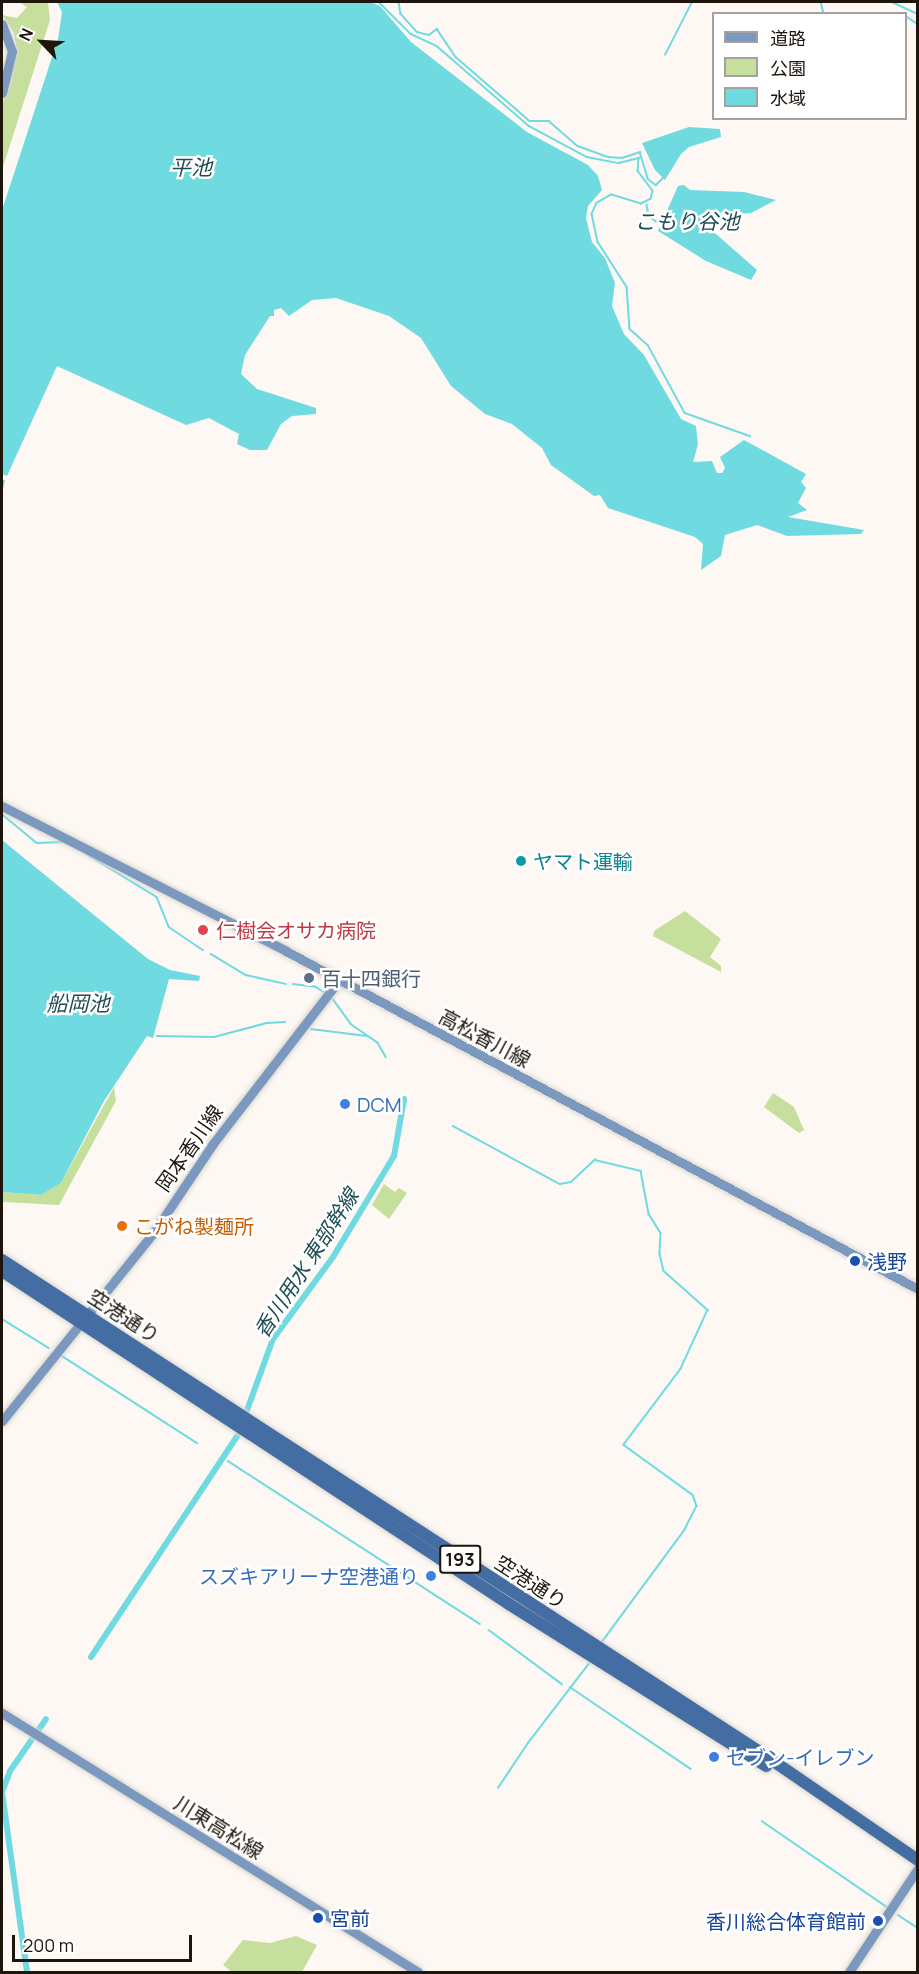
<!DOCTYPE html>
<html>
<head>
<meta charset="utf-8">
<style>
	body { margin:0 }
	#map { position:relative; width:919px; height:1974px; overflow:hidden; background:#fdf8f3; font-family:Manrope,"Noto Sans JP",sans-serif }
	div>[style] { position:absolute }
	.green>* { inset:0; background:#c6df9d }
	.water>* { inset:0; background:#70dae1 }
	.stream>* { height:1.5px; margin:-0.75px; padding:0 0.75px; transform-origin:0.75px; border-radius:0.75px; background:#70dae1 }
	.canal>* { height:6px; margin:-3px; padding:0 3px; transform-origin:3px; border-radius:3px; background:#70dae1 }
	.roads { filter:drop-shadow(0 0 2px #d9d4ce) drop-shadow(0 0 2px #d9d4ce) }
	.secondary>* { height:9px; margin:-4.5px; padding:0 4.5px; transform-origin:4.5px; border-radius:4.5px; background:#7b99bf }
	.highway>* { height:12px; margin:-6px; padding:0 6px; transform-origin:6px; border-radius:6px; background:#436da3 }
	.dots>* { width:16px; height:16px; translate:-50% -50%; box-sizing:border-box; border:3px solid #fff; border-radius:50% }
	span { translate:-50% -50%; white-space:nowrap; text-align:center; line-height:1.15; -webkit-text-stroke:5px #fff; paint-order:stroke }
	.shield-label span { padding:2px 4px; background:#fff; border:2px solid; border-radius:4px; -webkit-text-stroke-width:0 }
	.shield-label { font-size:18px; color:#1e160c; font-weight:700 }
	.culture-label { font-size:20px; color:#0d838f }
	.left { translate:0 -50%; text-align:left }
	.health-label { font-size:20px; color:#be3a42 }
	.service-label { font-size:20px; color:#4e5e75 }
	.street-label { font-size:20px; color:#1e160c }
	.shop-label { font-size:20px; color:#366cbe }
	.right { translate:-100% -50%; text-align:right }
	.food-label { font-size:20px; color:#c56008 }
	.transit-label { font-size:20px; color:#164399 }
	.water-label { font-size:21px; color:#204f53; font-style:italic }
	.frame { position:absolute; inset:0; border:3px solid #1e160c; pointer-events:none }
	.legend { position:absolute; left:712px; top:12px; width:195px; height:108px; box-sizing:border-box; background:#fff; border:2px solid #a5a29e; margin:0; padding:8px 10px; list-style:none; font-size:18px; color:#1e160c }
	.legend li { display:flex; align-items:center; gap:12px; height:30px }
	.legend b { width:30px; border:2px solid #a5a29e }
	.north { position:absolute; left:12px; top:12px; width:60px; height:60px; -webkit-text-stroke:4px #fff; paint-order:stroke; rotate:295deg; font-size:16px; font-weight:700; line-height:24px; text-align:center; color:#1e160c }
	.north::after { content:''; display:block; margin:auto; width:21px; height:27px; background:#1e160c; clip-path:polygon(50% 0,100% 100%,50% 72%,0 100%) }
	.scale { position:absolute; left:12px; top:1935px; width:180px; height:27px; box-sizing:border-box; border:3px solid #1e160c; border-top:0; padding-left:8px; font-size:18px; line-height:21px; white-space:nowrap; color:#1e160c; -webkit-text-stroke:4px #fff; paint-order:stroke }
</style>
</head>
<body>
<div id="map">
	<div class="green">
		<i style="clip-path:polygon(19px 2px,48px 2px,50px 20px,2px 170px,2px 107px,17px 51px,14px 33px,2px 15px,17px 18px,27px 7px)"></i>
		<i style="clip-path:polygon(685px 911px,721px 939px,710px 957px,721px 966px,721px 972px,653px 936px,654px 931px)"></i>
		<i style="clip-path:polygon(114px 1087px,116px 1101px,59px 1205px,2px 1202px,2px 1192px,41px 1195px,61px 1183px)"></i>
		<i style="clip-path:polygon(773px 1093px,794px 1107px,804px 1130px,799px 1133px,764px 1107px)"></i>
		<i style="clip-path:polygon(384px 1184px,395px 1192px,399px 1188px,407px 1193px,389px 1219px,372px 1205px)"></i>
		<i style="clip-path:polygon(296px 1936px,317px 1945px,302px 1972px,232px 1972px,223px 1965px,243px 1940px,270px 1943px)"></i>
	</div>
	<div class="water">
		<i style="clip-path:polygon(57px 2px,371px 2px,380px 6px,411px 42px,527px 132px,588px 165px,598px 176px,602px 190px,588px 206px,586px 218px,592px 242px,605px 258px,615px 283px,612px 306px,624px 334px,644px 355px,681px 419px,696px 426px,698px 444px,693px 462px,712px 461px,717px 473px,722px 473px,725px 468px,720px 457px,744px 440px,806px 474px,801px 482px,806px 488px,798px 503px,807px 510px,788px 517px,864px 530px,861px 534px,787px 536px,757px 525px,725px 535px,721px 556px,701px 570px,703px 544px,695px 537px,608px 508px,600px 495px,594px 496px,551px 465px,542px 448px,512px 424px,485px 414px,451px 386px,421px 338px,389px 316px,336px 298px,312px 300px,289px 316px,281px 308px,274px 310px,274px 316px,270px 316px,245px 355px,241px 374px,257px 389px,316px 408px,316px 414px,292px 416px,281px 424px,267px 450px,250px 450px,237px 444px,239px 434px,209px 418px,186px 425px,57px 366px,7px 476px,2px 474px,2px 210px,58px 39px,62px 12px)"></i>
		<i style="clip-path:polygon(689px 127px,720px 129px,721px 137px,689px 147px,681px 154px,665px 180px,655px 170px,642px 143px)"></i>
		<i style="clip-path:polygon(684px 185px,690px 190px,744px 192px,776px 200px,751px 213px,719px 215px,708px 227px,757px 270px,751px 280px,706px 261px,658px 231px,678px 186px)"></i>
		<i style="clip-path:polygon(2px 840px,148px 959px,170px 970px,200px 976px,199px 981px,169px 979px,153px 1038px,147px 1036px,104px 1101px,61px 1183px,41px 1195px,2px 1192px)"></i>
	</div>
	<div class="stream">
		<i style="left:379px;top:2px;width:45px;rotate:45deg"></i>
		<i style="left:411px;top:34px;width:29px;rotate:25deg"></i>
		<i style="left:437px;top:46px;width:122px;rotate:41deg"></i>
		<i style="left:529px;top:126px;width:66px;rotate:28.1deg"></i>
		<i style="left:587px;top:157px;width:33px;rotate:11deg"></i>
		<i style="left:619px;top:163px;width:21px;rotate:-14deg"></i>
		<i style="left:639px;top:158px;width:13px;rotate:94deg"></i>
		<i style="left:638px;top:171px;width:25px;rotate:53deg"></i>
		<i style="left:653px;top:191px;width:8px;rotate:104deg"></i>
		<i style="left:651px;top:199px;width:11px;rotate:153deg"></i>
		<i style="left:641px;top:204px;width:31px;rotate:-163deg"></i>
		<i style="left:611px;top:195px;width:16px;rotate:150deg"></i>
		<i style="left:597px;top:203px;width:12px;rotate:114deg"></i>
		<i style="left:592px;top:214px;width:29px;rotate:78deg"></i>
		<i style="left:598px;top:242px;width:54px;rotate:57.2deg"></i>
		<i style="left:627px;top:287px;width:42px;rotate:85.9deg"></i>
		<i style="left:630px;top:329px;width:24px;rotate:42deg"></i>
		<i style="left:648px;top:345px;width:77px;rotate:61.4deg"></i>
		<i style="left:685px;top:413px;width:69px;rotate:19.5deg"></i>
		<i style="left:399px;top:2px;width:12px;rotate:81deg"></i>
		<i style="left:401px;top:14px;width:24px;rotate:48deg"></i>
		<i style="left:417px;top:32px;width:12px;rotate:14deg"></i>
		<i style="left:429px;top:35px;width:10px;rotate:-37deg"></i>
		<i style="left:437px;top:29px;width:34px;rotate:56deg"></i>
		<i style="left:456px;top:57px;width:98px;rotate:40.9deg"></i>
		<i style="left:530px;top:121px;width:19px"></i>
		<i style="left:549px;top:121px;width:38px;rotate:41deg"></i>
		<i style="left:578px;top:146px;width:33px;rotate:20deg"></i>
		<i style="left:609px;top:157px;width:13px;rotate:4deg"></i>
		<i style="left:622px;top:158px;width:19px;rotate:-18deg"></i>
		<i style="left:640px;top:152px;width:28px;rotate:73deg"></i>
		<i style="left:648px;top:179px;width:10px;rotate:37deg"></i>
		<i style="left:656px;top:185px;width:11px;rotate:-45deg"></i>
		<i style="left:821px;top:2px;width:12px;rotate:76deg"></i>
		<i style="left:892px;top:2px;width:29px;rotate:25deg"></i>
		<i style="left:891px;top:14px;width:6px"></i>
		<i style="left:906px;top:16px;width:14px;rotate:34deg"></i>
		<i style="left:665px;top:55px;width:59px;rotate:-63deg"></i>
		<i style="left:647px;top:205px;width:11px;rotate:80deg"></i>
		<i style="left:649px;top:216px;width:11px;rotate:38deg"></i>
		<i style="left:2px;top:489px;width:8px;rotate:-76deg"></i>
		<i style="left:2px;top:814px;width:45px;rotate:39.6deg"></i>
		<i style="left:37px;top:843px;width:26px;rotate:-2deg"></i>
		<i style="left:88px;top:855px;width:81px;rotate:31.3deg"></i>
		<i style="left:157px;top:897px;width:32px;rotate:68deg"></i>
		<i style="left:169px;top:927px;width:41px;rotate:34.1deg"></i>
		<i style="left:211px;top:954px;width:41px;rotate:31deg"></i>
		<i style="left:246px;top:975px;width:41px;rotate:12.7deg"></i>
		<i style="left:293px;top:984px;width:23px;rotate:7deg"></i>
		<i style="left:316px;top:987px;width:9px;rotate:32deg"></i>
		<i style="left:333px;top:999px;width:31px;rotate:54deg"></i>
		<i style="left:351px;top:1024px;width:33px;rotate:35deg"></i>
		<i style="left:378px;top:1043px;width:16px;rotate:60deg"></i>
		<i style="left:311px;top:1029px;width:56px;rotate:7.1deg"></i>
		<i style="left:157px;top:1036px;width:57px;rotate:1deg"></i>
		<i style="left:214px;top:1037px;width:55px;rotate:-14.8deg"></i>
		<i style="left:267px;top:1023px;width:18px;rotate:-3deg"></i>
		<i style="left:453px;top:1126px;width:122px;rotate:28.5deg"></i>
		<i style="left:560px;top:1184px;width:11px;rotate:-10deg"></i>
		<i style="left:571px;top:1182px;width:33px;rotate:-43deg"></i>
		<i style="left:595px;top:1160px;width:47px;rotate:13.4deg"></i>
		<i style="left:641px;top:1171px;width:44px;rotate:79.5deg"></i>
		<i style="left:649px;top:1214px;width:22px;rotate:58deg"></i>
		<i style="left:661px;top:1233px;width:21px;rotate:93deg"></i>
		<i style="left:660px;top:1254px;width:17px;rotate:77deg"></i>
		<i style="left:664px;top:1271px;width:59px;rotate:41.6deg"></i>
		<i style="left:708px;top:1310px;width:65px;rotate:114.6deg"></i>
		<i style="left:681px;top:1369px;width:95px;rotate:126.9deg"></i>
		<i style="left:624px;top:1445px;width:85px;rotate:35.9deg"></i>
		<i style="left:693px;top:1495px;width:12px;rotate:70deg"></i>
		<i style="left:697px;top:1506px;width:27px;rotate:117deg"></i>
		<i style="left:685px;top:1530px;width:142px;rotate:126.4deg"></i>
		<i style="left:2px;top:1319px;width:55px;rotate:31.7deg"></i>
		<i style="left:62px;top:1356px;width:161px;rotate:32.8deg"></i>
		<i style="left:228px;top:1461px;width:300px;rotate:32.9deg"></i>
		<i style="left:489px;top:1630px;width:91px;rotate:36.5deg"></i>
		<i style="left:570px;top:1687px;width:146px;rotate:34.1deg"></i>
		<i style="left:498px;top:1788px;width:54px;rotate:-56.3deg"></i>
		<i style="left:528px;top:1743px;width:103px;rotate:-52.5deg"></i>
		<i style="left:762px;top:1821px;width:152px;rotate:34.5deg"></i>
		<i style="left:898px;top:1915px;width:24px;rotate:33deg"></i>
	</div>
	<div class="canal">
		<i style="left:246px;top:1413px;width:79px;rotate:-70deg"></i>
		<i style="left:273px;top:1339px;width:102px;rotate:-53.8deg"></i>
		<i style="left:333px;top:1257px;width:118px;rotate:-58.9deg"></i>
		<i style="left:394px;top:1156px;width:58px;rotate:-80deg"></i>
		<i style="left:91px;top:1657px;width:265px;rotate:-56.5deg"></i>
		<i style="left:27px;top:1972px;width:182px;rotate:-97.9deg"></i>
		<i style="left:2px;top:1792px;width:22px;rotate:-69deg"></i>
		<i style="left:10px;top:1771px;width:63px;rotate:-55.3deg"></i>
	</div>
	<div class="roads">
		<div class="secondary">
			<i style="left:2px;top:24px;width:29px;rotate:70deg"></i>
			<i style="left:12px;top:51px;width:43px;rotate:103.4deg"></i>
			<i style="left:2px;top:806px;width:319px;rotate:27deg"></i>
			<i style="left:286px;top:951px;width:717px;rotate:28.14deg"></i>
			<i style="left:2px;top:1421px;width:243px;rotate:-51.2deg"></i>
			<i style="left:154px;top:1232px;width:105px;rotate:-56.3deg"></i>
			<i style="left:212px;top:1145px;width:208px;rotate:-52.4deg"></i>
			<i style="left:2px;top:1713px;width:490px;rotate:31.9deg"></i>
			<i style="left:849px;top:1972px;width:125px;rotate:-56.4deg"></i>
		</div>
		<div class="highway">
			<i style="left:2px;top:1260px;width:907px;rotate:32.99deg"></i>
			<i style="left:763px;top:1754px;width:188px;rotate:34.4deg"></i>
			<i style="left:2px;top:1271px;width:607px;rotate:33.3deg"></i>
			<i style="left:509px;top:1604px;width:304px;rotate:32.2deg"></i>
		</div>
	</div>
	<div class="dots">
		<i style="left:521px;top:861px;background:#0f9aa8"></i>
		<i style="left:203px;top:930px;background:#e0444e"></i>
		<i style="left:309px;top:978px;background:#5c6f8a"></i>
		<i style="left:345px;top:1104px;background:#3f7fe0"></i>
		<i style="left:122px;top:1226px;background:#e8710a"></i>
		<i style="left:855px;top:1261px;background:#1a4fb4"></i>
		<i style="left:431px;top:1576px;background:#3f7fe0"></i>
		<i style="left:714px;top:1757px;background:#3f7fe0"></i>
		<i style="left:318px;top:1918px;background:#1a4fb4"></i>
		<i style="left:878px;top:1921px;background:#1a4fb4"></i>
	</div>
	<div class="shield-label">
		<span style="left:460px;top:1559px">193</span>
	</div>
	<div class="culture-label">
		<span class="left" style="left:533px;top:861px">ヤマト運輸</span>
	</div>
	<div class="health-label">
		<span class="left" style="left:216px;top:930px">仁樹会オサカ病院</span>
	</div>
	<div class="service-label">
		<span class="left" style="left:321px;top:978px">百十四銀行</span>
	</div>
	<div class="street-label">
		<span style="left:485px;top:1038px;rotate:28deg">高松香川線</span>
		<span style="left:189px;top:1148px;rotate:-55deg">岡本香川線</span>
		<span style="left:124px;top:1316px;rotate:33deg">空港通り</span>
		<span style="left:531px;top:1582px;rotate:33deg">空港通り</span>
		<span style="left:219px;top:1827px;rotate:32deg">川東高松線</span>
	</div>
	<div class="shop-label">
		<span class="left" style="left:357px;top:1104px">DCM</span>
		<span class="right" style="left:419px;top:1576px">スズキアリーナ空港通り</span>
		<span class="left" style="left:726px;top:1757px">セブン-イレブン</span>
	</div>
	<div class="food-label">
		<span class="left" style="left:134px;top:1226px">こがね製麺所</span>
	</div>
	<div class="transit-label">
		<span class="left" style="left:867px;top:1261px">浅野</span>
		<span class="left" style="left:330px;top:1918px">宮前</span>
		<span class="right" style="left:866px;top:1921px">香川総合体育館前</span>
	</div>
	<div class="water-label">
		<span style="left:191px;top:167px">平池</span>
		<span style="left:687px;top:221px">こもり谷池</span>
		<span style="left:78px;top:1003px">船岡池</span>
		<span style="left:306px;top:1263px;rotate:-57deg">香川用水 東部幹線</span>
	</div>
	<div class="frame"></div>
	<ul class="legend">
	<li><b style="height:8px;background:#7b99bf"></b>道路</li>
	<li><b style="height:16px;background:#c6df9d"></b>公園</li>
	<li><b style="height:16px;background:#70dae1"></b>水域</li>
	</ul>
	<div class="north">N</div>
	<div class="scale">200 m</div>
</div>
</body>
</html>
